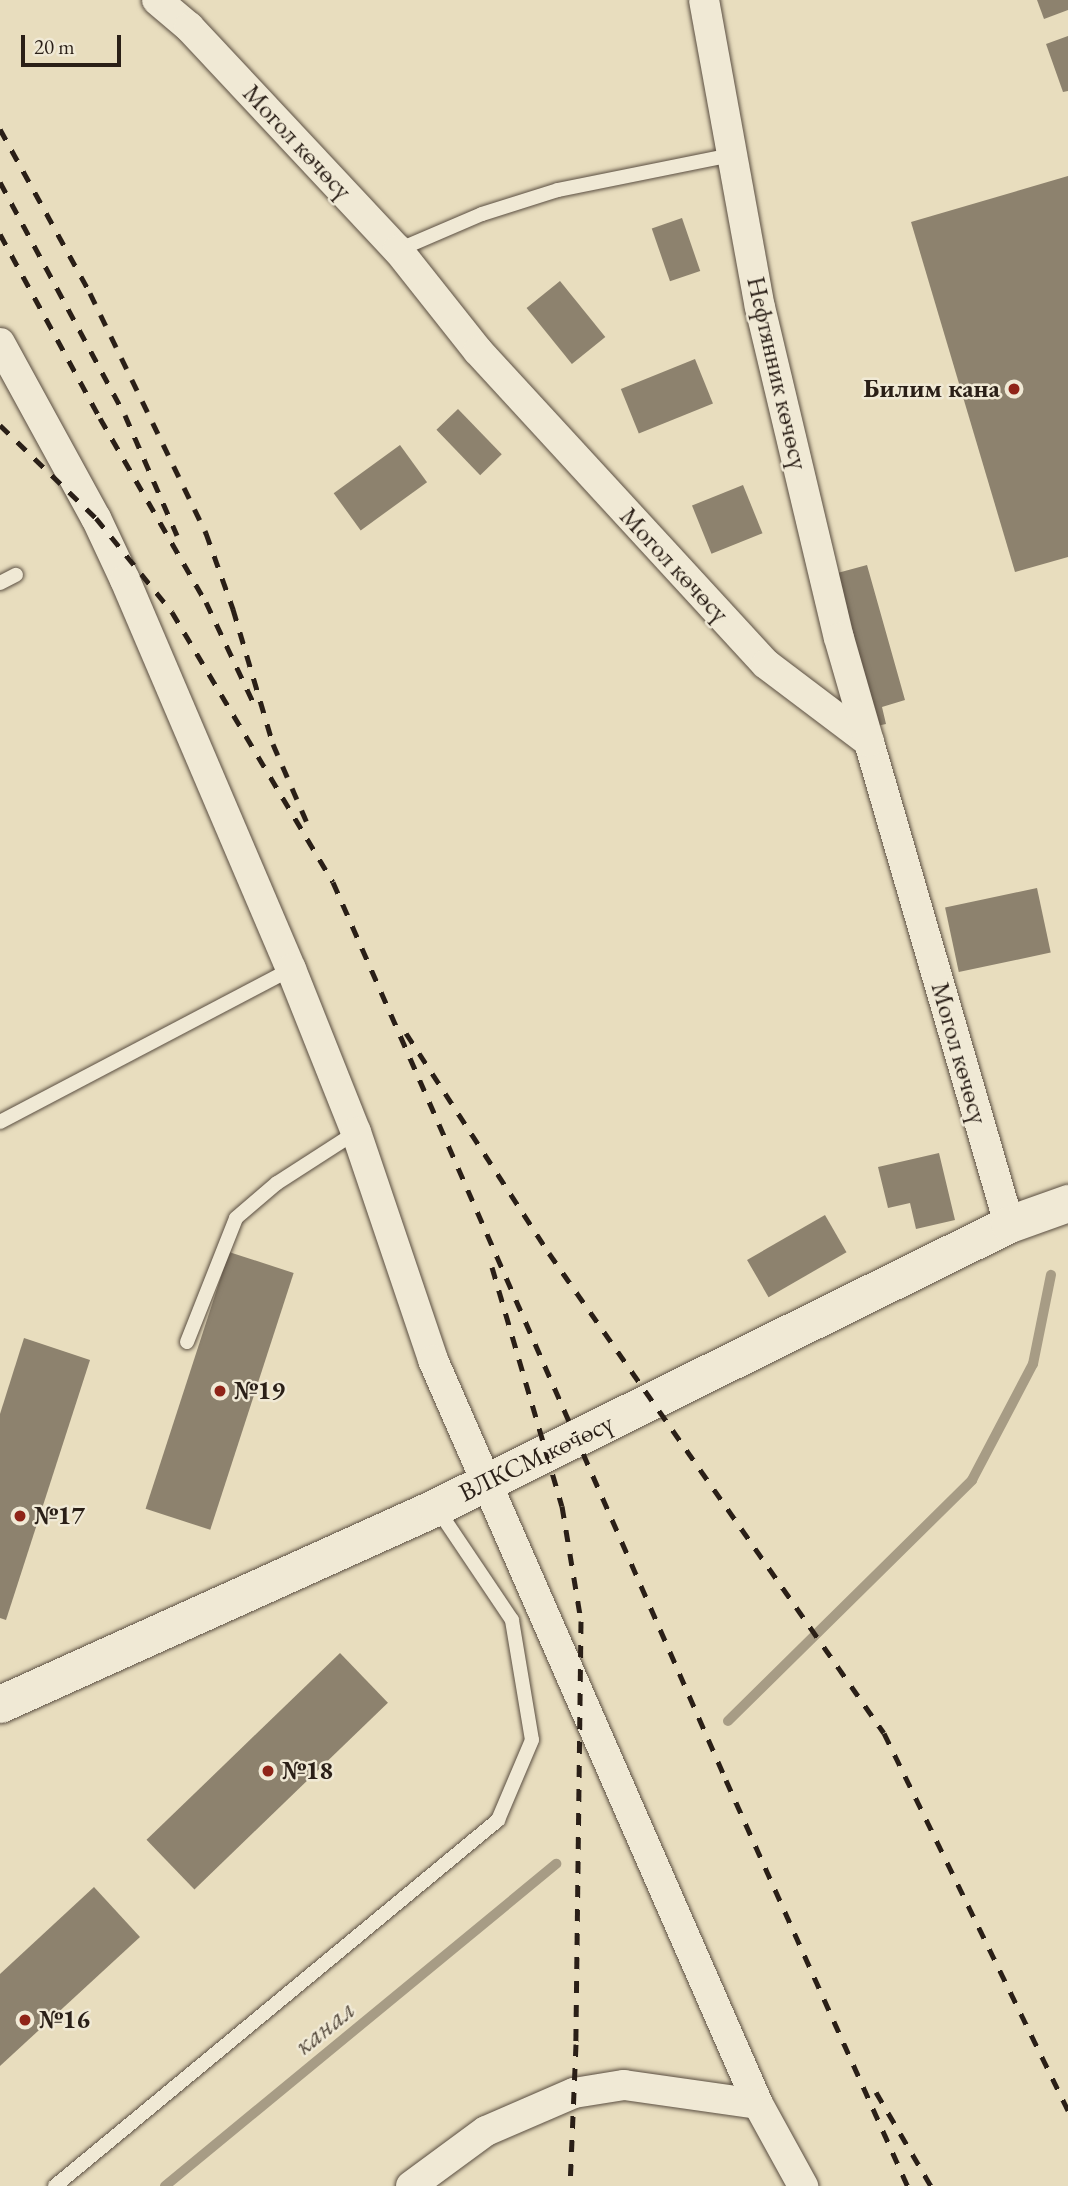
<!DOCTYPE html>
<html>
<head>
<meta charset="utf-8">
<style>
	body { margin:0 }
	#map { position:relative; width:1068px; height:2186px; overflow:hidden; background:#e8ddbe; font-family:"EB Garamond",serif }
	div>[style] { position:absolute }
	.stream>* { height:10px; margin:-5px; padding:0 5px; transform-origin:5px; border-radius:5px; background:#a79c85 }
	.building>* { inset:0; background:#8d826e; transform-origin:0 0 }
	.roads { filter:drop-shadow(0 0 2px #5a4e41) drop-shadow(0 0 2px #5a4e41) }
	.service>* { height:14px; margin:-7px; padding:0 7px; transform-origin:7px; border-radius:7px; background:#f0e9d5 }
	.minor>* { height:30px; margin:-15px; padding:0 15px; transform-origin:15px; border-radius:15px; background:#f0e9d5 }
	.tertiary>* { height:37px; margin:-18.5px; padding:0 18.5px; transform-origin:18.5px; border-radius:18.5px; background:#f0e9d5 }
	.rail>* { height:5px; margin-top:-2.5px; transform-origin:0; background:repeating-linear-gradient(90deg,#2a1f17 0 12px,transparent 0 24px) }
	.dots>* { width:19px; height:19px; translate:-50% -50%; box-sizing:border-box; border:4px solid #f0e9d5; border-radius:50% }
	span { translate:-50% -50%; white-space:nowrap; text-align:center; line-height:1.15; -webkit-text-stroke:5px #f0e9d5; paint-order:stroke }
	.street-label { font-size:26px; color:#2a1f17 }
	.poi-label { font-size:26px; color:#2a1f17; font-weight:700 }
	.right { translate:-100% -50%; text-align:right }
	.left { translate:0 -50%; text-align:left }
	.water-label { font-size:28px; color:#564b3e; font-style:italic }
	.scale { position:absolute; left:21px; top:35px; width:100px; height:32px; box-sizing:border-box; border:4px solid #2a1f17; border-top:0; padding-left:9px; font-size:21px; line-height:24px; white-space:nowrap; color:#2a1f17; -webkit-text-stroke:5px #f0e9d5; paint-order:stroke }
</style>
</head>
<body>
<div id="map">
	<div class="stream">
		<i style="left:728px;top:1721px;width:343px;rotate:-44.6deg"></i>
		<i style="left:972px;top:1480px;width:131px;rotate:-62.3deg"></i>
		<i style="left:1033px;top:1364px;width:91px;rotate:-78.6deg"></i>
		<i style="left:165px;top:2186px;width:507px;rotate:-39.47deg"></i>
	</div>
	<div class="building">
		<i style="clip-path:polygon(1037px 0,1068px 0,1068px 10px,1044px 19px)"></i>
		<i style="clip-path:polygon(1068px 36px,1068px 91px,1063px 92px,1046px 44px)"></i>
		<i style="clip-path:polygon(1068px 176px,1068px 557px,1015px 572px,911px 222px)"></i>
		<i style="left:682px;top:218px;width:56px;height:32px;rotate:71deg"></i>
		<i style="left:560px;top:281px;width:72px;height:43px;rotate:51deg"></i>
		<i style="left:695px;top:359px;width:48px;height:80px;rotate:68deg"></i>
		<i style="left:458px;top:409px;width:63px;height:30px;rotate:46deg"></i>
		<i style="left:400px;top:445px;width:46px;height:82px;rotate:54deg"></i>
		<i style="left:743px;top:485px;width:52px;height:55px;rotate:68deg"></i>
		<i style="clip-path:polygon(867px 565px,905px 700px,882px 707px,886px 724px,872px 727px,830px 575px)"></i>
		<i style="left:1037px;top:888px;width:66px;height:94px;rotate:78deg"></i>
		<i style="clip-path:polygon(939px 1153px,955px 1220px,916px 1229px,910px 1203px,888px 1208px,878px 1167px)"></i>
		<i style="left:825px;top:1215px;width:43px;height:90px;rotate:60deg"></i>
		<i style="left:229px;top:1252px;width:68px;height:270px;rotate:18deg"></i>
		<i style="clip-path:polygon(24px 1338px,90px 1360px,6px 1620px,0 1618px,0 1414px)"></i>
		<i style="left:340px;top:1653px;width:69px;height:269px;rotate:46deg"></i>
		<i style="clip-path:polygon(94px 1887px,140px 1937px,0 2066px,0 1974px)"></i>
	</div>
	<div class="roads">
		<div class="service">
			<i style="left:398px;top:250px;width:91px;rotate:-23.2deg"></i>
			<i style="left:482px;top:214px;width:80px;rotate:-17.5deg"></i>
			<i style="left:558px;top:190px;width:177px;rotate:-11.4deg"></i>
			<i style="left:0;top:583px;width:18px;rotate:-27deg"></i>
			<i style="left:0;top:1122px;width:329px;rotate:-27.7deg"></i>
			<i style="left:187px;top:1342px;width:133px;rotate:-68.4deg"></i>
			<i style="left:236px;top:1218px;width:54px;rotate:-40.5deg"></i>
			<i style="left:277px;top:1183px;width:94px;rotate:-32.8deg"></i>
			<i style="left:55px;top:2186px;width:575px;rotate:-39.56deg"></i>
			<i style="left:498px;top:1820px;width:87px;rotate:-67deg"></i>
			<i style="left:532px;top:1740px;width:122px;rotate:-99.5deg"></i>
			<i style="left:512px;top:1620px;width:136px;rotate:-123.9deg"></i>
		</div>
		<div class="minor">
			<i style="left:157px;top:0;width:42px;rotate:40.2deg"></i>
			<i style="left:189px;top:27px;width:306px;rotate:46.9deg"></i>
			<i style="left:398px;top:250px;width:129px;rotate:51.6deg"></i>
			<i style="left:478px;top:351px;width:425px;rotate:47.4deg"></i>
			<i style="left:766px;top:664px;width:129px;rotate:37.1deg"></i>
			<i style="left:869px;top:742px;width:502px;rotate:73.8deg"></i>
			<i style="left:704px;top:0;width:312px;rotate:79.7deg"></i>
			<i style="left:760px;top:307px;width:340px;rotate:76.6deg"></i>
			<i style="left:839px;top:638px;width:108px;rotate:73.9deg"></i>
			<i style="left:0;top:343px;width:200px;rotate:61.3deg"></i>
			<i style="left:96px;top:518px;width:68px;rotate:64.9deg"></i>
			<i style="left:125px;top:580px;width:423px;rotate:66.9deg"></i>
			<i style="left:291px;top:969px;width:175px;rotate:68.3deg"></i>
			<i style="left:356px;top:1132px;width:241px;rotate:71.3deg"></i>
			<i style="left:433px;top:1360px;width:812px;rotate:66.4deg"></i>
			<i style="left:411px;top:2186px;width:93px;rotate:-36.3deg"></i>
			<i style="left:486px;top:2131px;width:96px;rotate:-23.4deg"></i>
			<i style="left:574px;top:2093px;width:51px;rotate:-9.1deg"></i>
			<i style="left:624px;top:2085px;width:135px;rotate:8.1deg"></i>
			<i style="left:758px;top:2104px;width:94px;rotate:61.2deg"></i>
		</div>
		<div class="tertiary">
			<i style="left:0;top:1704px;width:478px;rotate:-24.3deg"></i>
			<i style="left:436px;top:1507px;width:639px;rotate:-26.28deg"></i>
			<i style="left:1009px;top:1224px;width:63px;rotate:-19.6deg"></i>
		</div>
	</div>
	<div class="rail">
		<i style="left:0;top:129px;width:187px;rotate:61.2deg"></i>
		<i style="left:90px;top:293px;width:267px;rotate:64.2deg"></i>
		<i style="left:206px;top:533px;width:81px;rotate:70.4deg"></i>
		<i style="left:233px;top:609px;width:141px;rotate:73.5deg"></i>
		<i style="left:273px;top:744px;width:88px;rotate:66.6deg"></i>
		<i style="left:0;top:182px;width:264px;rotate:61.8deg"></i>
		<i style="left:125px;top:415px;width:131px;rotate:66.6deg"></i>
		<i style="left:0;top:234px;width:209px;rotate:61.5deg"></i>
		<i style="left:100px;top:418px;width:212px;rotate:60.1deg"></i>
		<i style="left:206px;top:602px;width:110px;rotate:64.8deg"></i>
		<i style="left:0;top:425px;width:134px;rotate:44.1deg"></i>
		<i style="left:96px;top:518px;width:121px;rotate:51deg"></i>
		<i style="left:172px;top:612px;width:314px;rotate:59.2deg"></i>
		<i style="left:333px;top:882px;width:980px;rotate:66.36deg"></i>
		<i style="left:726px;top:1780px;width:445px;rotate:65.9deg"></i>
		<i style="left:406px;top:1033px;width:262px;rotate:57deg"></i>
		<i style="left:549px;top:1253px;width:585px;rotate:55.09deg"></i>
		<i style="left:884px;top:1733px;width:420px;rotate:64deg"></i>
		<i style="left:492px;top:1267px;width:249px;rotate:73.7deg"></i>
		<i style="left:562px;top:1506px;width:117px;rotate:80.6deg"></i>
		<i style="left:581px;top:1621px;width:423px;rotate:90.7deg"></i>
		<i style="left:576px;top:2044px;width:142px;rotate:92.4deg"></i>
		<i style="left:876px;top:2092px;width:109px;rotate:59.7deg"></i>
	</div>
	<div class="dots">
		<i style="left:1014px;top:389px;background:#8f2418"></i>
		<i style="left:220px;top:1391px;background:#8f2418"></i>
		<i style="left:20px;top:1516px;background:#8f2418"></i>
		<i style="left:268px;top:1771px;background:#8f2418"></i>
		<i style="left:25px;top:2020px;background:#8f2418"></i>
	</div>
	<div class="street-label">
		<span style="left:297px;top:142px;rotate:47deg">Могол көчөсү</span>
		<span style="left:777px;top:373px;rotate:77deg">Нефтянник көчөсү</span>
		<span style="left:674px;top:565px;rotate:47deg">Могол көчөсү</span>
		<span style="left:959px;top:1053px;rotate:74deg">Могол көчөсү</span>
		<span style="left:536px;top:1458px;rotate:-26deg">ВЛКСМ көчөсү</span>
	</div>
	<div class="poi-label">
		<span class="right" style="left:1000px;top:389px">Билим кана</span>
		<span class="left" style="left:234px;top:1391px">№19</span>
		<span class="left" style="left:34px;top:1516px">№17</span>
		<span class="left" style="left:282px;top:1771px">№18</span>
		<span class="left" style="left:39px;top:2020px">№16</span>
	</div>
	<div class="water-label">
		<span style="left:324px;top:2027px;rotate:-39deg">канал</span>
	</div>
	<div class="scale">20 m</div>
</div>
</body>
</html>
